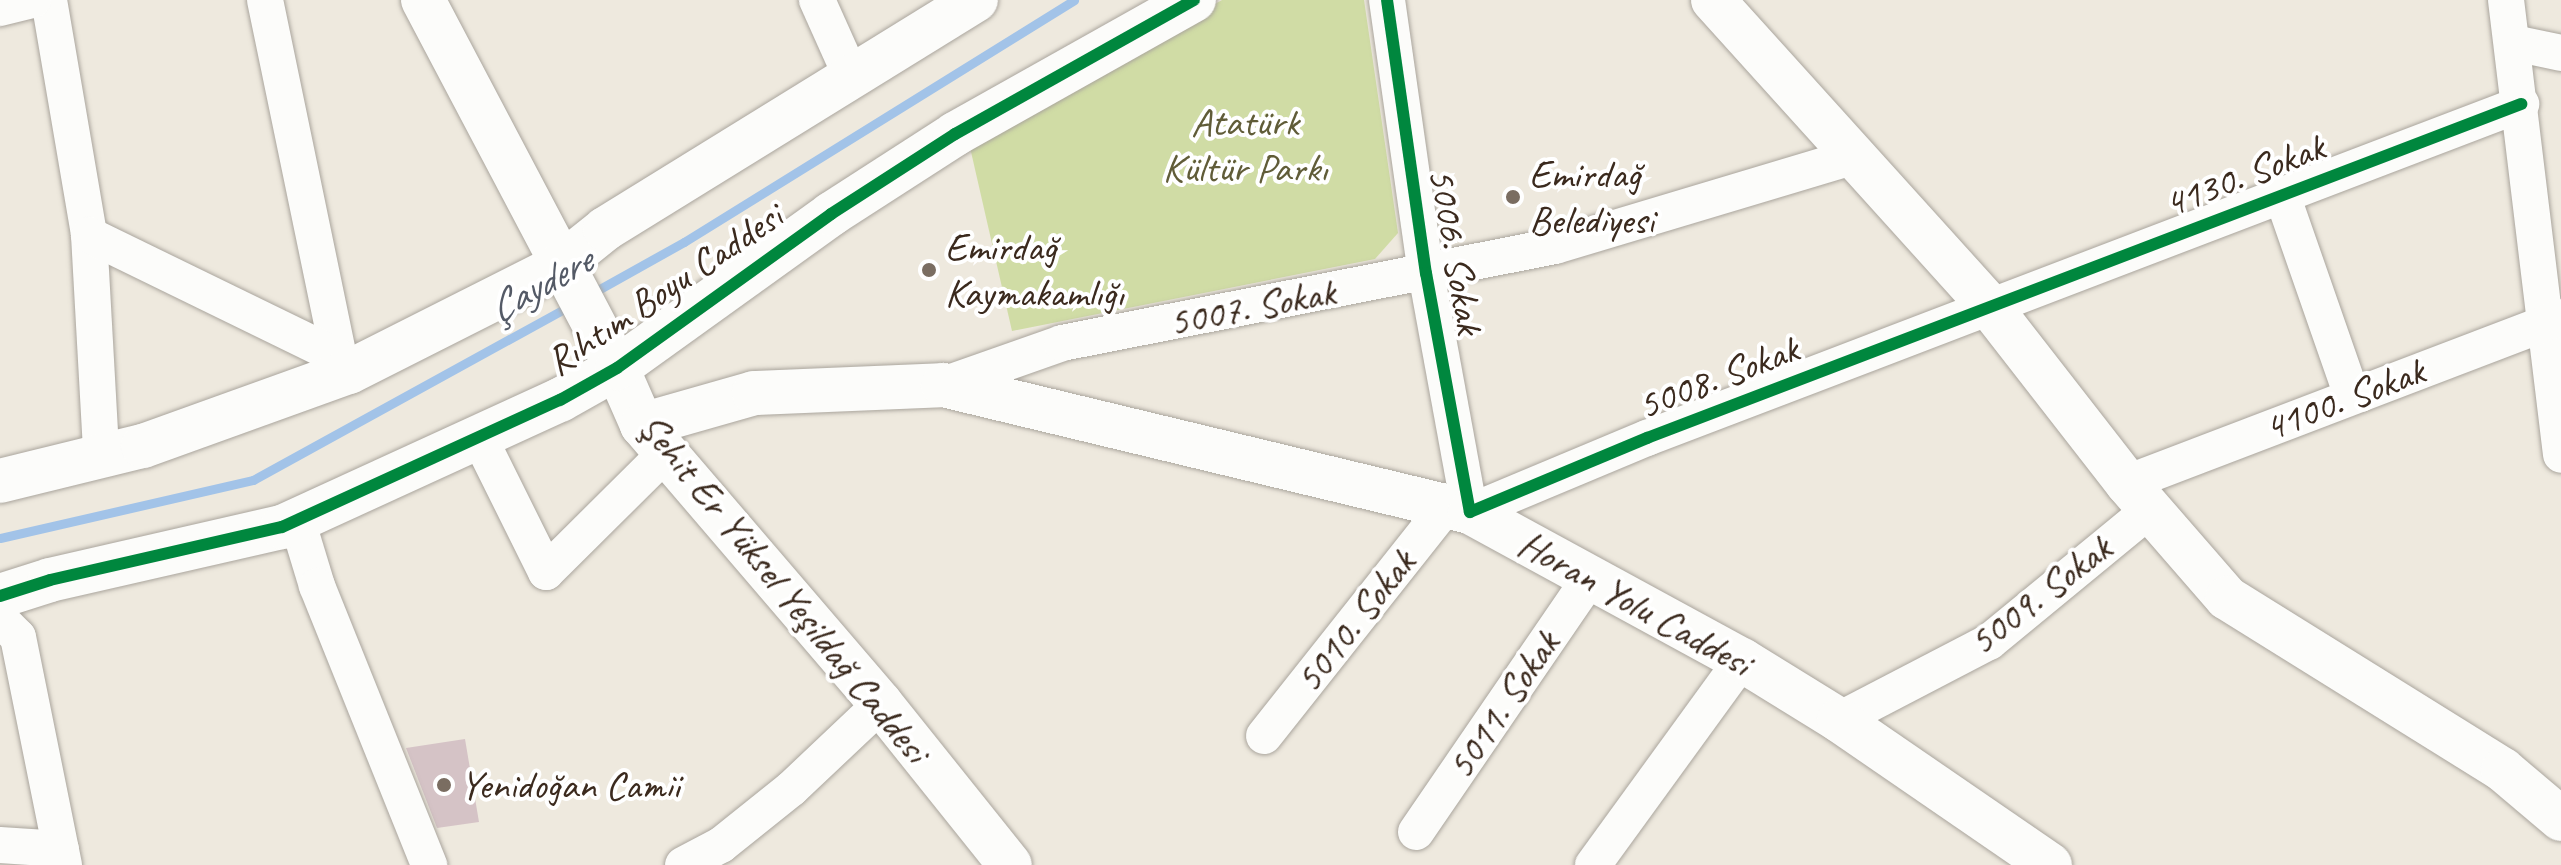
<!DOCTYPE html>
<html>
<head>
<meta charset="utf-8">
<style>
	body { margin:0 }
	#map { position:relative; width:2561px; height:865px; overflow:hidden; background:#eee9de; font-family:Caveat,sans-serif }
	div>[style] { position:absolute }
	.green>* { inset:0; background:#d0dca5 }
	.stream>* { height:9px; margin:-4.5px; padding:0 4.5px; transform-origin:4.5px; border-radius:4.5px; background:#a2c3e8 }
	.building>* { inset:0; background:#d5c3c6 }
	.roads { filter:drop-shadow(0 0 2px #aaa59d) drop-shadow(0 0 2px #aaa59d) }
	.street>* { height:36px; margin:-18px; padding:0 18px; transform-origin:18px; border-radius:18px; background:#fcfcfa }
	.secondary>* { height:44px; margin:-22px; padding:0 22px; transform-origin:22px; border-radius:22px; background:#fcfcfa }
	.cycleway>* { height:12px; margin:-6px; padding:0 6px; transform-origin:6px; border-radius:6px; background:#00873e }
	.dots>* { width:22px; height:22px; translate:-50% -50%; box-sizing:border-box; border:4px solid #fff; border-radius:50% }
	span { translate:-50% -50%; white-space:nowrap; text-align:center; line-height:1.15; -webkit-text-stroke:8px #fff; paint-order:stroke }
	.park-label { font-size:40px; color:#605c38 }
	.poi-label { font-size:40px; color:#3b2a1e }
	.left { translate:0 -50%; text-align:left }
	.street-label { font-size:40px; color:#3b2a1e }
	.water-label { font-size:42px; color:#545a66; font-style:italic }
</style>
</head>
<body>
<div id="map">
	<div class="green">
		<i style="clip-path:polygon(1222px 0,1364px 0,1398px 233px,1375px 259px,1012px 331px,969px 143px)"></i>
	</div>
	<div class="stream">
		<i style="left:589px;top:295px;width:109px;rotate:-29.2deg"></i>
		<i style="left:684px;top:242px;width:459px;rotate:-31.8deg"></i>
		<i style="left:0;top:538px;width:260px;rotate:-12.9deg"></i>
		<i style="left:253px;top:480px;width:361px;rotate:-28.8deg"></i>
	</div>
	<div class="building">
		<i style="clip-path:polygon(465px 739px,479px 822px,437px 828px,406px 748px)"></i>
	</div>
	<div class="roads">
		<div class="street">
			<i style="left:49px;top:0;width:238px;rotate:80.3deg"></i>
			<i style="left:89px;top:235px;width:218px;rotate:86.8deg"></i>
			<i style="left:265px;top:0;width:365px;rotate:78.3deg"></i>
			<i style="left:339px;top:357px;width:18px;rotate:56deg"></i>
			<i style="left:817px;top:0;width:83px;rotate:65.9deg"></i>
			<i style="left:1387px;top:0;width:276px;rotate:81.9deg"></i>
			<i style="left:1426px;top:273px;width:243px;rotate:79.6deg"></i>
			<i style="left:1470px;top:512px;width:192px;rotate:-22.7deg"></i>
			<i style="left:1647px;top:438px;width:936px;rotate:-20.91deg"></i>
			<i style="left:2506px;top:0;width:458px;rotate:83.1deg"></i>
			<i style="left:0;top:8px;width:34px;rotate:-14deg"></i>
			<i style="left:2514px;top:43px;width:48px;rotate:12deg"></i>
			<i style="left:2282px;top:195px;width:213px;rotate:70.8deg"></i>
			<i style="left:89px;top:235px;width:278px;rotate:26deg"></i>
			<i style="left:943px;top:385px;width:126px;rotate:-19.4deg"></i>
			<i style="left:1062px;top:343px;width:502px;rotate:-11.13deg"></i>
			<i style="left:1555px;top:246px;width:316px;rotate:-16.7deg"></i>
			<i style="left:478px;top:435px;width:153px;rotate:63.6deg"></i>
			<i style="left:546px;top:572px;width:168px;rotate:-44.8deg"></i>
			<i style="left:2127px;top:483px;width:465px;rotate:-20.9deg"></i>
			<i style="left:297px;top:520px;width:69px;rotate:73.1deg"></i>
			<i style="left:317px;top:586px;width:301px;rotate:68.1deg"></i>
			<i style="left:0;top:619px;width:25px;rotate:45deg"></i>
			<i style="left:18px;top:637px;width:233px;rotate:78.6deg"></i>
			<i style="left:1839px;top:720px;width:169px;rotate:-27.5deg"></i>
			<i style="left:1989px;top:642px;width:210px;rotate:-39.4deg"></i>
			<i style="left:1264px;top:736px;width:293px;rotate:-51.6deg"></i>
			<i style="left:1416px;top:832px;width:308px;rotate:-55.6deg"></i>
			<i style="left:0;top:845px;width:61px;rotate:3.8deg"></i>
			<i style="left:683px;top:865px;width:43px;rotate:-27.8deg"></i>
			<i style="left:721px;top:845px;width:90px;rotate:-38.7deg"></i>
			<i style="left:791px;top:789px;width:124px;rotate:-43.4deg"></i>
			<i style="left:1593px;top:865px;width:253px;rotate:-54deg"></i>
		</div>
		<div class="secondary">
			<i style="left:423px;top:0;width:416px;rotate:62.2deg"></i>
			<i style="left:617px;top:368px;width:62px;rotate:66.3deg"></i>
			<i style="left:642px;top:425px;width:367px;rotate:49.4deg"></i>
			<i style="left:881px;top:704px;width:206px;rotate:51.3deg"></i>
			<i style="left:1713px;top:0;width:413px;rotate:47.9deg"></i>
			<i style="left:1990px;top:307px;width:223px;rotate:52.1deg"></i>
			<i style="left:2127px;top:483px;width:152px;rotate:49deg"></i>
			<i style="left:2227px;top:598px;width:325px;rotate:31.9deg"></i>
			<i style="left:2503px;top:770px;width:76px;rotate:40.2deg"></i>
			<i style="left:642px;top:425px;width:116px;rotate:-15.9deg"></i>
			<i style="left:754px;top:393px;width:189px;rotate:-2.4deg"></i>
			<i style="left:943px;top:385px;width:542px;rotate:13.55deg"></i>
			<i style="left:1470px;top:512px;width:310px;rotate:28.6deg"></i>
			<i style="left:1742px;top:660px;width:114px;rotate:31.7deg"></i>
			<i style="left:1839px;top:720px;width:256px;rotate:34.5deg"></i>
			<i style="left:0;top:481px;width:147px;rotate:-13.8deg"></i>
			<i style="left:143px;top:446px;width:219px;rotate:-19.8deg"></i>
			<i style="left:349px;top:372px;width:235px;rotate:-26.8deg"></i>
			<i style="left:559px;top:266px;width:59px;rotate:-38.8deg"></i>
			<i style="left:605px;top:229px;width:436px;rotate:-31.7deg"></i>
			<i style="left:0;top:596px;width:52px;rotate:-17.7deg"></i>
			<i style="left:50px;top:580px;width:238px;rotate:-12.9deg"></i>
			<i style="left:282px;top:527px;width:306px;rotate:-24.6deg"></i>
			<i style="left:560px;top:400px;width:65px;rotate:-29.3deg"></i>
			<i style="left:617px;top:368px;width:264px;rotate:-35.7deg"></i>
			<i style="left:831px;top:214px;width:148px;rotate:-32.8deg"></i>
			<i style="left:955px;top:134px;width:274px;rotate:-29.3deg"></i>
		</div>
	</div>
	<div class="cycleway">
		<i style="left:1387px;top:0;width:276px;rotate:81.9deg"></i>
		<i style="left:1426px;top:273px;width:243px;rotate:79.6deg"></i>
		<i style="left:1470px;top:512px;width:192px;rotate:-22.7deg"></i>
		<i style="left:1647px;top:438px;width:936px;rotate:-20.91deg"></i>
		<i style="left:0;top:596px;width:52px;rotate:-17.7deg"></i>
		<i style="left:50px;top:580px;width:238px;rotate:-12.9deg"></i>
		<i style="left:282px;top:527px;width:306px;rotate:-24.6deg"></i>
		<i style="left:560px;top:400px;width:65px;rotate:-29.3deg"></i>
		<i style="left:617px;top:368px;width:264px;rotate:-35.7deg"></i>
		<i style="left:831px;top:214px;width:148px;rotate:-32.8deg"></i>
		<i style="left:955px;top:134px;width:274px;rotate:-29.3deg"></i>
	</div>
	<div class="dots">
		<i style="left:1513px;top:197px;background:#7a6d61"></i>
		<i style="left:929px;top:270px;background:#7a6d61"></i>
		<i style="left:444px;top:785px;background:#7a6d61"></i>
	</div>
	<div class="park-label">
		<span style="left:1245px;top:145px">Atatürk<br>Kültür Parkı</span>
	</div>
	<div class="poi-label">
		<span class="left" style="left:1529px;top:197px">Emirdağ<br>Belediyesi</span>
		<span class="left" style="left:945px;top:270px">Emirdağ<br>Kaymakamlığı</span>
		<span class="left" style="left:460px;top:785px">Yenidoğan Camii</span>
	</div>
	<div class="street-label">
		<span style="left:2244px;top:175px;rotate:-21deg">4130. Sokak</span>
		<span style="left:1456px;top:251px;rotate:80deg">5006. Sokak</span>
		<span style="left:664px;top:289px;rotate:-34deg">Rıhtım Boyu Caddesi</span>
		<span style="left:1252px;top:307px;rotate:-11deg">5007. Sokak</span>
		<span style="left:1718px;top:377px;rotate:-21deg">5008. Sokak</span>
		<span style="left:2344px;top:399px;rotate:-21deg">4100. Sokak</span>
		<span style="left:784px;top:588px;rotate:51deg">Şehit Er Yüksel Yeşildağ Caddesi</span>
		<span style="left:2040px;top:595px;rotate:-38deg">5009. Sokak</span>
		<span style="left:1635px;top:603px;rotate:29deg">Horan Yolu Caddesi</span>
		<span style="left:1355px;top:621px;rotate:-52deg">5010. Sokak</span>
		<span style="left:1503px;top:705px;rotate:-56deg">5011. Sokak</span>
	</div>
	<div class="water-label">
		<span style="left:540px;top:285px;rotate:-29deg">Çaydere</span>
	</div>
</div>
</body>
</html>
